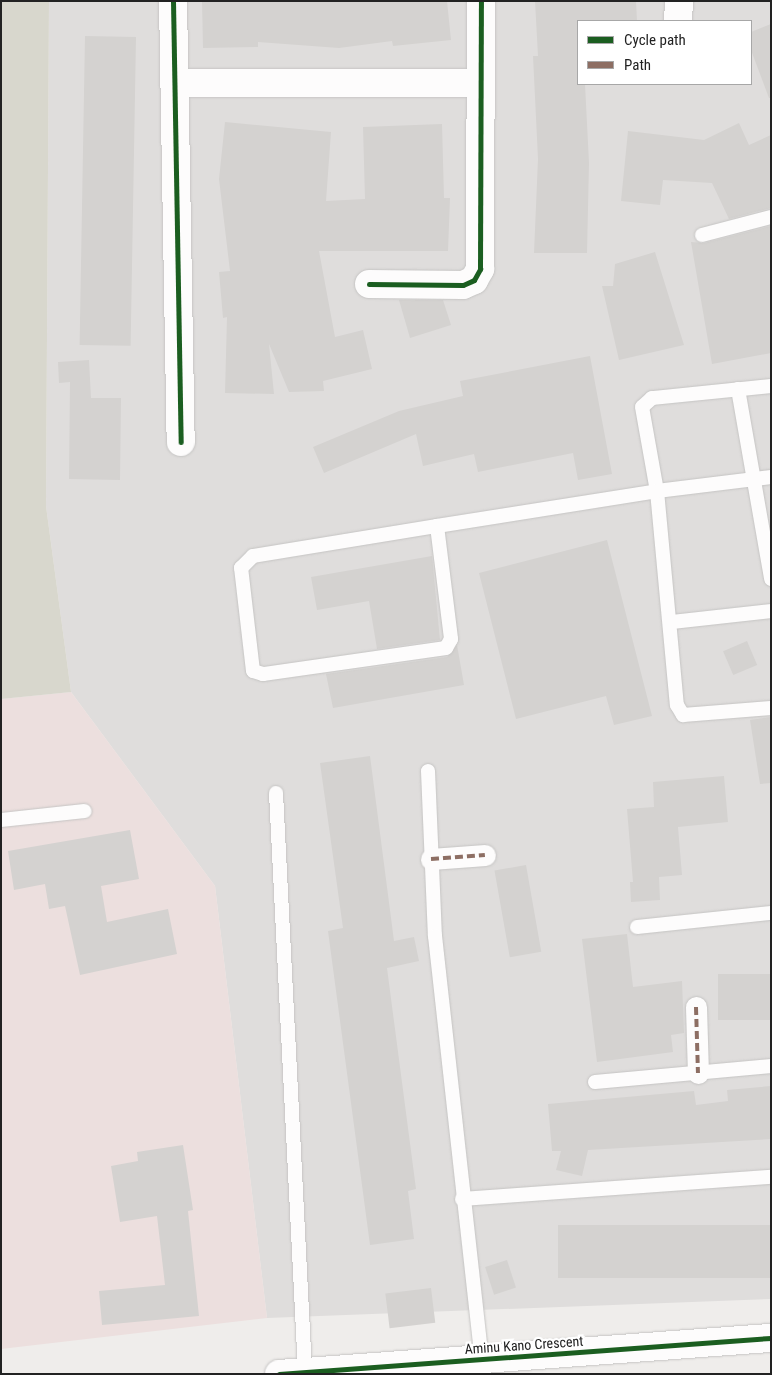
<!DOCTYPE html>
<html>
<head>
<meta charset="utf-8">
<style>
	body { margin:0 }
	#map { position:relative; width:772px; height:1375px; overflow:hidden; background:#efedeb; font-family:"Roboto Condensed",sans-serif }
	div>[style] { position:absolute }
	.residential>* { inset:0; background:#dfdddc }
	.commercial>* { inset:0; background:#ecdfde }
	.construction>* { inset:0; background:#d8d7cd }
	.building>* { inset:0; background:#d4d2d0; transform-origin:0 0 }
	.roads { filter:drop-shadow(0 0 1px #c5c4c3) drop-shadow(0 0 1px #c5c4c3) }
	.service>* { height:14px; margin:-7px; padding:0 7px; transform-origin:7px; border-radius:7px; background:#fdfcfc }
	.pedestrian>* { height:21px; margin:-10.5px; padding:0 10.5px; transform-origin:10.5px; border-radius:10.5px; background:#fdfcfc }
	.minor>* { height:28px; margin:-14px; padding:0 14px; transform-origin:14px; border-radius:14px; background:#fdfcfc }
	.tertiary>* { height:28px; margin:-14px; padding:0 14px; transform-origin:14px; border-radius:14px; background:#fdfcfc }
	.quiet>* { height:4px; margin-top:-2px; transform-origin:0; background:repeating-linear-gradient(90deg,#8d6e63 0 8px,transparent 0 12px) }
	.cycleway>* { height:5px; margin:-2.5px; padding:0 2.5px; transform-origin:2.5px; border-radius:2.5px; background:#1b5e20 }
	span { translate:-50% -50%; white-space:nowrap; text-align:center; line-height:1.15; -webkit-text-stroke:4.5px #fff; paint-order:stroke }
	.street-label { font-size:14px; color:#222 }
	.frame { position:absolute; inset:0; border:2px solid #222; pointer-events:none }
	.legend { position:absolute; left:577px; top:20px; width:175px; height:65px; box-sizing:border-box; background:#fff; border:1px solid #a7a7a7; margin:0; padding:6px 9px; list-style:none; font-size:15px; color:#222 }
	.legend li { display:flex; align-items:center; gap:10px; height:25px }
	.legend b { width:25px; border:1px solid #a7a7a7 }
</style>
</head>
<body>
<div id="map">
	<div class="residential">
		<i style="clip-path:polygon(evenodd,49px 1px,771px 1px,771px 1299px,267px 1318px,215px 886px,71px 692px,46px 506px,49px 1px,578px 21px,751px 21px,751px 84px,578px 84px,578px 21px)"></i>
	</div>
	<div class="commercial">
		<i style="clip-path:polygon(71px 692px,215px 886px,267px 1318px,1px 1349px,1px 699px)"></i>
	</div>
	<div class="construction">
		<i style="clip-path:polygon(1px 1px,49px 1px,46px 506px,71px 692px,1px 699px)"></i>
	</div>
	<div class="building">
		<i style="clip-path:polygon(202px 1px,447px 1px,451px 40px,393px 46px,392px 41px,339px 48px,258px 42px,258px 47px,203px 48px)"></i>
		<i style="clip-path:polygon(535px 1px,636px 1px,637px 21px,578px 21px,578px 84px,585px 84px,589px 163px,587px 253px,534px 253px,538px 159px,533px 56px,538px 56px)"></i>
		<i style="clip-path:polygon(771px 24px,771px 98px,769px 98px,751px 50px,751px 32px)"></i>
		<i style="left:85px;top:36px;width:51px;height:309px;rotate:1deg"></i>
		<i style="clip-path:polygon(225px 122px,331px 132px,326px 201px,365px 199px,363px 127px,442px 124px,444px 198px,450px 198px,448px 251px,319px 251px,335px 337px,363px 330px,372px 369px,323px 381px,324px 391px,289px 392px,269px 344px,274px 394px,225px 393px,227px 317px,223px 318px,219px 272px,230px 271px,219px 179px)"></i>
		<i style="clip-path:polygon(739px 123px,749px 145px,771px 135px,771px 208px,729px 219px,712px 183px,663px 180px,660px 205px,621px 201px,628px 131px,704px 140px)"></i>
		<i style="clip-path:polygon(771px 226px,771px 353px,712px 364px,691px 242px,704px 243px)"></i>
		<i style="clip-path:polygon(655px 252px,684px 345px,619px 360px,602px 286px,613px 286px,615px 264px)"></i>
		<i style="clip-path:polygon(399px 300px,443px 300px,451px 325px,410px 338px)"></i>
		<i style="clip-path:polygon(590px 356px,612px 474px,578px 480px,573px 453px,478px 472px,474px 454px,423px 466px,416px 434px,324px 473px,313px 447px,399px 411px,463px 396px,460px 381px)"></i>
		<i style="clip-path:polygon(89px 360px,91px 398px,121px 398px,120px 480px,69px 479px,70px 382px,59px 383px,58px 362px)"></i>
		<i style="clip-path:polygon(607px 540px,652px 716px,614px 725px,606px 696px,516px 719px,479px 573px)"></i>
		<i style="clip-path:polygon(432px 556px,440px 640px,377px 649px,369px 601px,317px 610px,311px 577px)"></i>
		<i style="left:747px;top:641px;width:26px;height:26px;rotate:67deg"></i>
		<i style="clip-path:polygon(457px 645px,464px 685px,333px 708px,326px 674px,447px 657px)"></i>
		<i style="clip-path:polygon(771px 717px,771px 783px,760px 784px,750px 720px)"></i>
		<i style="clip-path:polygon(370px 756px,394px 941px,414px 937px,419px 961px,387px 968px,416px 1189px,408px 1191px,414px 1239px,370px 1245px,328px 931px,343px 928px,320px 763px)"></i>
		<i style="clip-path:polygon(724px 776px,728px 822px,678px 827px,682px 875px,659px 877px,660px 900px,631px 902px,630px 882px,633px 882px,627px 809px,654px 807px,653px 782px)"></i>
		<i style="clip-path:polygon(130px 830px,139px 879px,101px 886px,107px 922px,168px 909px,177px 954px,80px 975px,65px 906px,49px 909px,45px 884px,14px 890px,8px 851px)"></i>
		<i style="left:526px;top:865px;width:88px;height:32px;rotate:80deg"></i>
		<i style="clip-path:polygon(627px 934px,633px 987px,682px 981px,684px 1033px,671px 1035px,673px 1052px,597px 1062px,582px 939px)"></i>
		<i style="left:771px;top:974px;width:46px;height:53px;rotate:90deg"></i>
		<i style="clip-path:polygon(771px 1086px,771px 1139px,588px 1150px,582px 1176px,556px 1170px,561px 1151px,552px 1151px,548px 1104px,694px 1091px,696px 1105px,728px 1101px,727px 1090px)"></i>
		<i style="clip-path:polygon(183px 1145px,193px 1210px,188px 1211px,199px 1316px,102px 1325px,99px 1291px,165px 1285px,157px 1216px,120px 1222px,111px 1166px,138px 1161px,137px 1152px)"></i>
		<i style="left:771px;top:1225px;width:53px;height:213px;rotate:90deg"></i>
		<i style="left:507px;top:1260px;width:29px;height:23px;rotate:72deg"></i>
		<i style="left:431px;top:1288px;width:35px;height:46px;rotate:83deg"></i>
	</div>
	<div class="roads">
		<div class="service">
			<i style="left:702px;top:235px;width:71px;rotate:-14.6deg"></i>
			<i style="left:771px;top:386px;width:120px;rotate:174.2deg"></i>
			<i style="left:652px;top:398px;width:13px;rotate:138deg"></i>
			<i style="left:642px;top:407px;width:85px;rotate:79.9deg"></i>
			<i style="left:657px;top:491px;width:215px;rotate:84.7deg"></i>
			<i style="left:677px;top:705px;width:12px;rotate:59deg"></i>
			<i style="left:683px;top:715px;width:88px;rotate:-4.5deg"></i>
			<i style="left:738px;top:389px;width:193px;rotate:80.1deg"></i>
			<i style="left:437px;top:526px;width:114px;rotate:82.9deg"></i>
			<i style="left:451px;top:639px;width:10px;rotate:119deg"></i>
			<i style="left:446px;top:648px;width:185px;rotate:171.9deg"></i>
			<i style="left:263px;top:674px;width:10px;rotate:-163deg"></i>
			<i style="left:253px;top:671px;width:104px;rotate:-96.6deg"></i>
			<i style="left:241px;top:568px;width:17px;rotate:-45deg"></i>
			<i style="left:253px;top:556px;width:186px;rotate:-9.3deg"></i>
			<i style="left:437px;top:526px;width:223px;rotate:-9deg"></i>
			<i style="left:657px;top:491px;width:115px;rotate:-7deg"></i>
			<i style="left:672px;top:622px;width:100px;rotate:-6.3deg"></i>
			<i style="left:428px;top:771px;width:165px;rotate:87.6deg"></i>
			<i style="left:435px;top:936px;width:427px;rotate:83.7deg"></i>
			<i style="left:276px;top:793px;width:580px;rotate:87.13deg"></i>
			<i style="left:1px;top:820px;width:84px;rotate:-6.1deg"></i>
			<i style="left:637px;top:927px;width:135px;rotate:-6deg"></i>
			<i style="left:595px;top:1082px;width:177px;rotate:-5.2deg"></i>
			<i style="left:462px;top:1199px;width:310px;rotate:-4.1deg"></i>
		</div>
		<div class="pedestrian">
			<i style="left:431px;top:859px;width:54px;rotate:-4.2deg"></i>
			<i style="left:696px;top:1007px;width:66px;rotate:88.3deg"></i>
		</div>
		<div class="minor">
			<i style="left:173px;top:1px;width:441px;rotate:89deg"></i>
			<i style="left:678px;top:21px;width:20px;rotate:-87deg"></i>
			<i style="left:174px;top:83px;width:307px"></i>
			<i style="left:369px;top:284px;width:94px;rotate:0.6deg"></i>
			<i style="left:463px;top:285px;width:12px;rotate:-24deg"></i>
			<i style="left:474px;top:280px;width:13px;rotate:-61deg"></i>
			<i style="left:480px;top:269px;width:268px;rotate:-89.8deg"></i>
		</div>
		<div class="tertiary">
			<i style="left:279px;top:1374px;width:493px;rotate:-4.2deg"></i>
		</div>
	</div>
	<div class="quiet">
		<i style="left:431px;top:859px;width:54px;rotate:-4.2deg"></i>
		<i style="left:696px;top:1007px;width:66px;rotate:88.3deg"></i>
	</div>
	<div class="cycleway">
		<i style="left:173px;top:1px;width:441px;rotate:89deg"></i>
		<i style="left:369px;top:284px;width:94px;rotate:0.6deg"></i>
		<i style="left:463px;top:285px;width:12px;rotate:-24deg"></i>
		<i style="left:474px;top:280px;width:13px;rotate:-61deg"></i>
		<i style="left:480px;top:269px;width:268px;rotate:-89.8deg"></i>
		<i style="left:279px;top:1374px;width:493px;rotate:-4.2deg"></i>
	</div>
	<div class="street-label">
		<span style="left:524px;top:1345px;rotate:-4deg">Aminu Kano Crescent</span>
	</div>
	<div class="frame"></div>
	<ul class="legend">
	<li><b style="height:6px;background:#1b5e20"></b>Cycle path</li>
	<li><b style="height:6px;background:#8d6e63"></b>Path</li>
	</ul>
</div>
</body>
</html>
